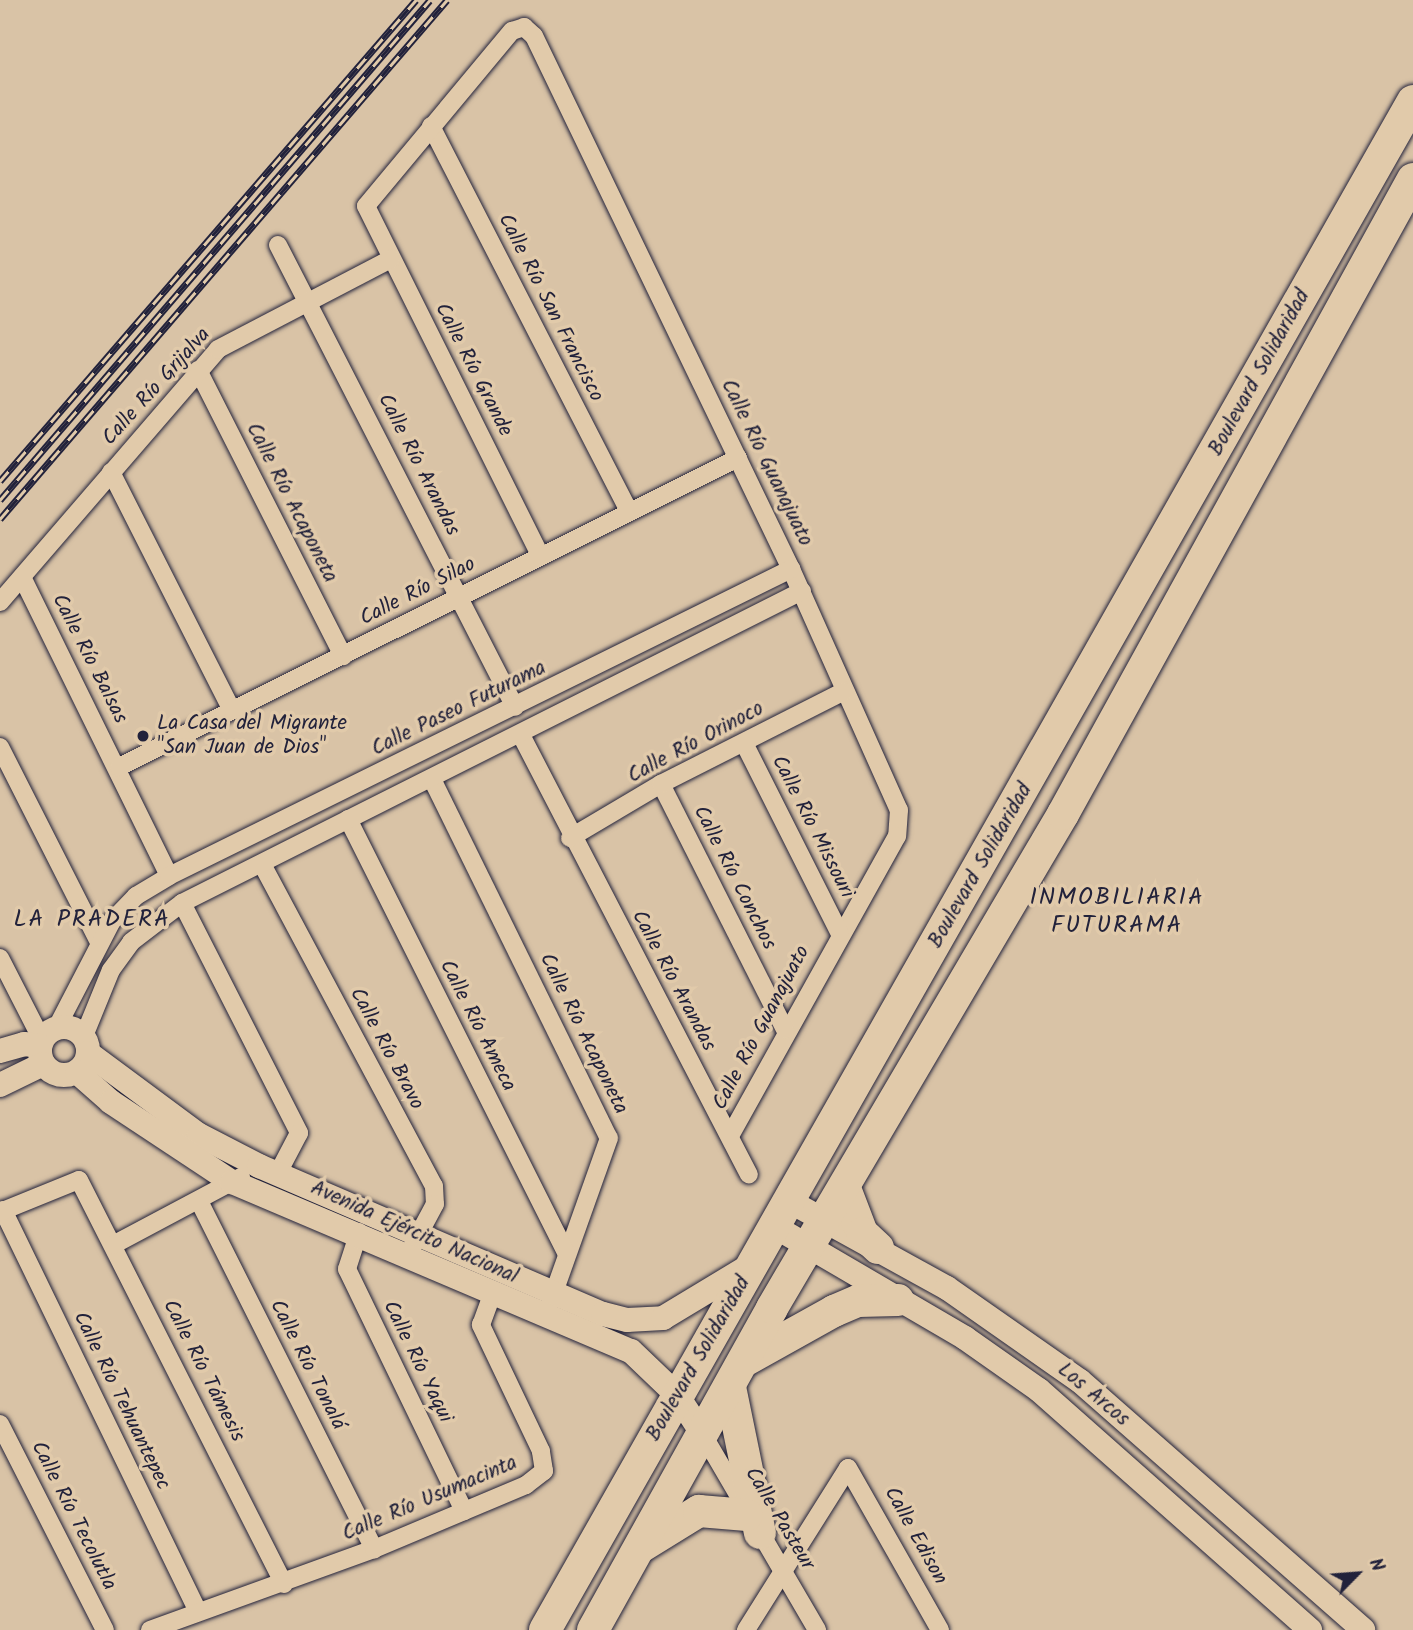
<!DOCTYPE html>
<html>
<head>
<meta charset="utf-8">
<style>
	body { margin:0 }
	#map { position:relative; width:1413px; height:1630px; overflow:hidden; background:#d9c3a6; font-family:Kalam,sans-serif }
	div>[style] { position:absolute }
	.roads { filter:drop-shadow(0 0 2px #22223b) drop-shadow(0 0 2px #22223b) }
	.street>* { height:18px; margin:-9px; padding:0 9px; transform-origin:9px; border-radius:9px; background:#e1caaa }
	.secondary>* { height:24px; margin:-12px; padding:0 12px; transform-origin:12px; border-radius:12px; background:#e1caaa }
	.secondary>.ring { margin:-12px; padding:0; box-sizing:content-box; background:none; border:24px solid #e1caaa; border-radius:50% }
	.highway>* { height:32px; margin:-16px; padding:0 16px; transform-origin:16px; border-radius:16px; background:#e1caaa }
	.rail>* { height:7px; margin-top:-3.5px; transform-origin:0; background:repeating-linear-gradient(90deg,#e1caaa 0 13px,#22223b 0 26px); box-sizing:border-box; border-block:2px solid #22223b }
	.dots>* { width:19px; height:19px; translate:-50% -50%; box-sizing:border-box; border:4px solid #e1caaa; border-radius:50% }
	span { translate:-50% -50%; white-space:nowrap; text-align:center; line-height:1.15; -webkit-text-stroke:7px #e1caaa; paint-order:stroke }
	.street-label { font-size:21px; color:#22223b }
	.poi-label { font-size:21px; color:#22223b }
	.left { translate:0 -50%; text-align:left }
	.quarter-label { font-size:24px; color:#22223b; letter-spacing:2px }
	.north { position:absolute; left:1322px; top:1539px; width:70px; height:70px; -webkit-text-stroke:5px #e1caaa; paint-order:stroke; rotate:65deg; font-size:19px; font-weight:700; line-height:28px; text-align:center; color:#22223b }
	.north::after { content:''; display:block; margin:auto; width:24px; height:32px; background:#22223b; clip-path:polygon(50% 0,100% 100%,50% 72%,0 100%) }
</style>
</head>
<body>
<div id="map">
	<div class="roads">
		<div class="street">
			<i style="left:431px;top:126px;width:434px;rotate:62.8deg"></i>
			<i style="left:278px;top:245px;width:519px;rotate:62.84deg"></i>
			<i style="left:198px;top:370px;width:321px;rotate:63.1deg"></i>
			<i style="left:111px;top:472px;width:267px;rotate:63.1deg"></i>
			<i style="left:540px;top:555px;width:390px;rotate:-116.5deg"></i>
			<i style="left:366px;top:206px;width:228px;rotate:-50.2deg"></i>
			<i style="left:512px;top:31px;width:13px;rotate:-18deg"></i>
			<i style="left:524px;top:27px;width:13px;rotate:42deg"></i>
			<i style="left:534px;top:36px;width:592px;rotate:64.26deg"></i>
			<i style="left:791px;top:569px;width:264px;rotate:65.9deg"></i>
			<i style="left:899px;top:810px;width:26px;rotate:94deg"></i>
			<i style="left:897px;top:836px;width:343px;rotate:119.1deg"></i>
			<i style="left:22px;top:577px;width:333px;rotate:63.8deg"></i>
			<i style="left:0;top:602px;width:334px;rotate:-49.2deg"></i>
			<i style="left:218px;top:349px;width:195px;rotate:-27.5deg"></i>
			<i style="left:521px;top:735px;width:495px;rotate:62.6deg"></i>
			<i style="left:744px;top:743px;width:212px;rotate:63.3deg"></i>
			<i style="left:0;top:747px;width:216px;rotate:63.1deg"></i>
			<i style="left:119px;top:767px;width:692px;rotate:-26.53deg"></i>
			<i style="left:432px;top:779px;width:400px;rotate:63.8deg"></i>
			<i style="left:609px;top:1138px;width:173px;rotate:109.6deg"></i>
			<i style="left:661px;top:784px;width:275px;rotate:63.2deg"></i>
			<i style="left:348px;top:819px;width:485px;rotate:63.3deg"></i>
			<i style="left:570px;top:838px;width:106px;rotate:-30.7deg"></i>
			<i style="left:661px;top:784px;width:205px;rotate:-26.9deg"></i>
			<i style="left:263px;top:866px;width:363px;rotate:61.9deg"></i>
			<i style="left:434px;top:1186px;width:18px;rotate:87deg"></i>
			<i style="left:435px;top:1204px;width:47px;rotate:118.2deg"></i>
			<i style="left:182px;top:903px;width:258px;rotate:63deg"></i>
			<i style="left:299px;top:1133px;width:45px;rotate:117.7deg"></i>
			<i style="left:0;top:958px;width:92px;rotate:62.9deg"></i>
			<i style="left:57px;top:1027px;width:119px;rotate:-62.6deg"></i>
			<i style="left:112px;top:921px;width:35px;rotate:-46deg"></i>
			<i style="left:136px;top:896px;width:39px;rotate:-31deg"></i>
			<i style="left:169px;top:876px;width:694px;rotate:-26.27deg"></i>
			<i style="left:84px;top:1036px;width:71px;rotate:-67.8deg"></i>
			<i style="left:111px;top:970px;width:34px;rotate:-54deg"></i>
			<i style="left:131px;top:942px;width:64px;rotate:-37.4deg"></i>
			<i style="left:182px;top:903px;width:694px;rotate:-26.71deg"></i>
			<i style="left:199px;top:1201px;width:390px;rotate:63.3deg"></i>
			<i style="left:3px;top:1210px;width:446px;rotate:64.1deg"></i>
			<i style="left:0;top:1212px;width:85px;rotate:-22.1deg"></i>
			<i style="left:79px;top:1180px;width:453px;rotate:63.1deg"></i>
			<i style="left:359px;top:1232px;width:39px;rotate:108deg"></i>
			<i style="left:347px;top:1269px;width:269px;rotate:64.2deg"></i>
			<i style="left:113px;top:1245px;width:145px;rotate:-28deg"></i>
			<i style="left:0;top:1424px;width:231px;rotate:63deg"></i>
			<i style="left:702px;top:1433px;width:228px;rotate:59.7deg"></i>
			<i style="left:150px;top:1630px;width:238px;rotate:-19.9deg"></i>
			<i style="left:374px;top:1549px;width:165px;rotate:-22.8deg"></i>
			<i style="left:526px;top:1485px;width:23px;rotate:-38deg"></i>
			<i style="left:544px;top:1471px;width:20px;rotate:-99deg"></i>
			<i style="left:541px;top:1451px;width:140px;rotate:-115.5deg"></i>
			<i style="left:481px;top:1325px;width:33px;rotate:-70deg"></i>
			<i style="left:746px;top:1630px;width:191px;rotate:-57.8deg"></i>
			<i style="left:848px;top:1468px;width:186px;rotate:60.4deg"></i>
		</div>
		<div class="secondary">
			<i class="ring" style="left:40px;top:1027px;width:24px;height:24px"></i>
			<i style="left:0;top:1051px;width:25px;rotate:-16deg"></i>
			<i style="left:24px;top:1044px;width:16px;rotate:7deg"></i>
			<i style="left:88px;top:1053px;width:138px;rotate:36.5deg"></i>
			<i style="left:199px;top:1135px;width:68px;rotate:27.3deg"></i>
			<i style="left:259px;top:1166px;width:374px;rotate:23.3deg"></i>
			<i style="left:603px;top:1314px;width:25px;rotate:14deg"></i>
			<i style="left:627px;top:1320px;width:36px;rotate:-3deg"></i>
			<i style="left:663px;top:1318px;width:103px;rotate:-31.1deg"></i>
			<i style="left:77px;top:1072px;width:45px;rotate:41.4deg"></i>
			<i style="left:111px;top:1102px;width:145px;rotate:33.5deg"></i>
			<i style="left:232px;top:1182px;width:433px;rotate:23deg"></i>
			<i style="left:631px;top:1351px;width:64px;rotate:43.7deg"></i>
			<i style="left:677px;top:1395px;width:45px;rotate:56.7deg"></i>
			<i style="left:0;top:1085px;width:48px;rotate:-26deg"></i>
			<i style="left:791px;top:1202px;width:178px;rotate:28.9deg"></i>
			<i style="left:947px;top:1288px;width:162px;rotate:35deg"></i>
			<i style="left:1080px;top:1381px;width:377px;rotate:41.3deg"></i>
			<i style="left:777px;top:1228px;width:218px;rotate:30.3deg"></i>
			<i style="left:965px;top:1338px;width:90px;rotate:35.1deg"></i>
			<i style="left:1039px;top:1390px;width:362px;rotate:41.5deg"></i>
		</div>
		<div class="highway">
			<i style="left:846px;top:1191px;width:45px;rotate:69.1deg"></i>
			<i style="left:862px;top:1233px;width:22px;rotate:43deg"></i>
			<i style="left:746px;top:1360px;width:101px;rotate:-29.1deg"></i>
			<i style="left:834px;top:1311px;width:26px;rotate:-23deg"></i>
			<i style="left:858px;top:1301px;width:40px;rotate:-1.4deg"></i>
			<i style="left:730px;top:1387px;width:149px;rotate:78.4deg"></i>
			<i style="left:642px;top:1546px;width:67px;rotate:-31.6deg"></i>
			<i style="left:699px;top:1511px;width:48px;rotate:4.8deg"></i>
			<i style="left:545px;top:1630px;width:1758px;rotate:-60.42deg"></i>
			<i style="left:593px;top:1630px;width:368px;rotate:-60.9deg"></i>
			<i style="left:772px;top:1308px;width:573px;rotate:-59.5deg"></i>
			<i style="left:1063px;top:814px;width:725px;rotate:-61.14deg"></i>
		</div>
	</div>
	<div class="rail">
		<i style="left:0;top:481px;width:636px;rotate:-49.14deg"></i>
		<i style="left:0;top:500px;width:659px;rotate:-49.3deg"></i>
		<i style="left:0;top:519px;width:685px;rotate:-49.26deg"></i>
	</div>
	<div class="dots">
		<i style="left:143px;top:736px;background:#22223b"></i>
	</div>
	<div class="street-label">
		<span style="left:550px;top:308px;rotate:63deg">Calle Río San Francisco</span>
		<span style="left:473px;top:370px;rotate:63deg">Calle Río Grande</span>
		<span style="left:1260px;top:373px;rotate:-61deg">Boulevard Solidaridad</span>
		<span style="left:157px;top:387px;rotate:-48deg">Calle Río Grijalva</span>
		<span style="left:766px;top:463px;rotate:64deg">Calle Río Guanajuato</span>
		<span style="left:418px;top:465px;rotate:63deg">Calle Río Arandas</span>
		<span style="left:291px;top:503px;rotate:63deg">Calle Río Acaponeta</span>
		<span style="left:418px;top:592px;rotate:-27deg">Calle Río Silao</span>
		<span style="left:89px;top:659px;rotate:63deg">Calle Río Balsas</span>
		<span style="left:459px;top:709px;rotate:-26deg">Calle Paseo Futurama</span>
		<span style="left:696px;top:743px;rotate:-28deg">Calle Río Orinoco</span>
		<span style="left:812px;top:827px;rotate:63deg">Calle Río Missouri</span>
		<span style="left:981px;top:866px;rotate:-60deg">Boulevard Solidaridad</span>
		<span style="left:734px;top:878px;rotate:63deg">Calle Río Conchos</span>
		<span style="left:673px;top:981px;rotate:62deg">Calle Río Arandas</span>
		<span style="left:477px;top:1026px;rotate:63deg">Calle Río Ameca</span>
		<span style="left:762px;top:1028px;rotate:-62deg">Calle Río Guanajuato</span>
		<span style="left:583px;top:1034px;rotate:64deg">Calle Río Acaponeta</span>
		<span style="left:386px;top:1049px;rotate:62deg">Calle Río Bravo</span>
		<span style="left:414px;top:1233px;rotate:24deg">Avenida Ejército Nacional</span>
		<span style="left:699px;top:1359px;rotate:-60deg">Boulevard Solidaridad</span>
		<span style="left:417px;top:1362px;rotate:64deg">Calle Río Yaqui</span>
		<span style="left:307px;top:1365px;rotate:63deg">Calle Río Tonalá</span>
		<span style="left:203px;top:1371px;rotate:63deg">Calle Río Támesis</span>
		<span style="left:1093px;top:1395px;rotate:40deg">Los Arcos</span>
		<span style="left:121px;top:1401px;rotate:64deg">Calle Río Tehuantepec</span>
		<span style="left:430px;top:1499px;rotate:-23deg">Calle Río Usumacinta</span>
		<span style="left:73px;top:1516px;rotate:63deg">Calle Río Tecolutla</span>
		<span style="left:779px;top:1519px;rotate:59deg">Calle Pasteur</span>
		<span style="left:915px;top:1536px;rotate:61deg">Calle Edison</span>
	</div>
	<div class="poi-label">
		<span class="left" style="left:157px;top:736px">La Casa del Migrante<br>"San Juan de Dios"</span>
	</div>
	<div class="quarter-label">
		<span style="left:1117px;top:912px">INMOBILIARIA<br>FUTURAMA</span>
		<span style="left:92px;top:920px">LA PRADERA</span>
	</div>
	<div class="north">N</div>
</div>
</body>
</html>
